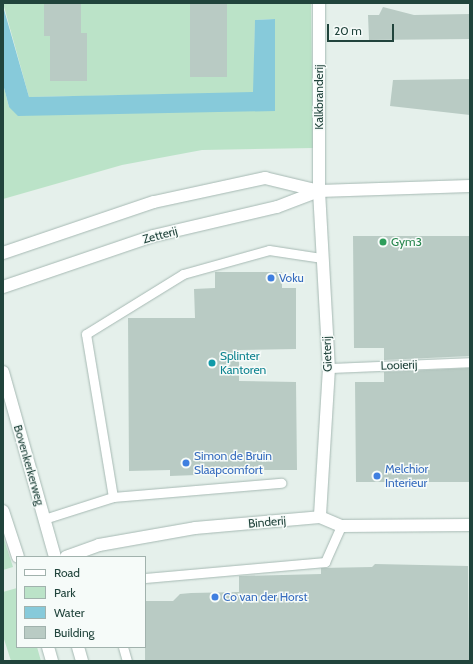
<!DOCTYPE html>
<html>
<head>
<meta charset="utf-8">
<style>
	body { margin:0 }
	#map { position:relative; width:473px; height:664px; overflow:hidden; background:#e5f0eb; font-family:Cabin,sans-serif }
	div>[style] { position:absolute }
	.green>* { inset:0; background:#bbe3c8 }
	.water>* { inset:0; background:#87cada }
	.building>* { inset:0; background:#b9cbc4; transform-origin:0 0 }
	.roads { filter:drop-shadow(0 0 1px #a6b9b3) drop-shadow(0 0 1px #a6b9b3) }
	.lane>* { height:9px; margin:-4.5px; padding:0 4.5px; transform-origin:4.5px; border-radius:4.5px; background:#fff }
	.street>* { height:12px; margin:-6px; padding:0 6px; transform-origin:6px; border-radius:6px; background:#fff }
	.secondary>* { height:12px; margin:-6px; padding:0 6px; transform-origin:6px; border-radius:6px; background:#fff }
	.dots>* { width:11px; height:11px; translate:-50% -50%; box-sizing:border-box; border:2px solid #f6fbf9; border-radius:50% }
	span { translate:-50% -50%; white-space:nowrap; text-align:center; line-height:1.15; -webkit-text-stroke:3px #f6fbf9; paint-order:stroke }
	.street-label { font-size:12px; color:#21443c }
	.leisure-label { font-size:12px; color:#27864d }
	.left { translate:0 -50%; text-align:left }
	.shop-label { font-size:12px; color:#366cbe }
	.culture-label { font-size:12px; color:#0d838f }
	.frame { position:absolute; inset:0; border:4px solid #21443c; pointer-events:none }
	.legend { position:absolute; left:16px; top:556px; width:130px; height:92px; box-sizing:border-box; background:#f6fbf9; border:1px solid #a1b2ad; margin:0; padding:5px 7px; list-style:none; font-size:12px; color:#21443c }
	.legend li { display:flex; align-items:center; gap:8px; height:20px }
	.legend b { width:20px; border:1px solid #a1b2ad }
	.scale { position:absolute; left:327px; top:24px; width:67px; height:18px; box-sizing:border-box; border:2px solid #21443c; border-top:0; padding-left:5px; font-size:12px; line-height:14px; white-space:nowrap; color:#21443c; -webkit-text-stroke:3px #f6fbf9; paint-order:stroke }
</style>
</head>
<body>
<div id="map">
	<div class="green">
		<i style="clip-path:polygon(3px 3px,311px 3px,313px 148px,202px 150px,122px 165px,3px 199px,3px 84px,9px 107px,275px 111px,275px 19px,255px 20px,254px 93px,29px 97px)"></i>
		<i style="clip-path:polygon(3px 536px,13px 567px,3px 570px)"></i>
		<i style="clip-path:polygon(17px 588px,17px 647px,37px 647px,41px 661px,11px 661px,3px 636px,3px 592px)"></i>
	</div>
	<div class="water">
		<i style="clip-path:polygon(3px 6px,29px 97px,253px 92px,255px 20px,275px 19px,275px 111px,18px 116px,9px 107px,3px 84px)"></i>
	</div>
	<div class="building">
		<i style="clip-path:polygon(44px 3px,81px 3px,81px 33px,87px 33px,87px 81px,50px 81px,50px 36px,44px 36px)"></i>
		<i style="left:190px;top:3px;width:37px;height:74px"></i>
		<i style="clip-path:polygon(383px 7px,414px 15px,470px 14px,470px 39px,369px 40px,368px 15px,379px 15px)"></i>
		<i style="clip-path:polygon(470px 79px,470px 115px,390px 106px,393px 80px)"></i>
		<i style="clip-path:polygon(353px 236px,470px 236px,470px 356px,384px 360px,384px 348px,354px 348px)"></i>
		<i style="clip-path:polygon(215px 272px,282px 272px,282px 288px,296px 288px,296px 349px,239px 350px,239px 381px,296px 382px,297px 470px,196px 470px,196px 475px,170px 476px,170px 470px,129px 471px,128px 318px,195px 318px,194px 289px,215px 288px)"></i>
		<i style="clip-path:polygon(470px 368px,470px 482px,356px 482px,355px 382px,384px 382px,384px 372px)"></i>
		<i style="clip-path:polygon(375px 564px,468px 566px,469px 661px,145px 661px,145px 601px,173px 601px,180px 594px,191px 593px,239px 592px,239px 576px,321px 574px,321px 568px,372px 567px)"></i>
	</div>
	<div class="roads">
		<div class="lane">
			<i style="left:329px;top:368px;width:141px;rotate:-2.4deg"></i>
			<i style="left:113px;top:497px;width:169px;rotate:-4.8deg"></i>
			<i style="left:44px;top:519px;width:72px;rotate:-17.7deg"></i>
			<i style="left:113px;top:497px;width:165px;rotate:-99.4deg"></i>
			<i style="left:86px;top:334px;width:114px;rotate:-31.7deg"></i>
			<i style="left:183px;top:274px;width:89px;rotate:-15.6deg"></i>
			<i style="left:269px;top:250px;width:54px;rotate:8.6deg"></i>
			<i style="left:145px;top:578px;width:181px;rotate:-5.1deg"></i>
			<i style="left:325px;top:562px;width:39px;rotate:-66deg"></i>
			<i style="left:123px;top:647px;width:15px;rotate:74deg"></i>
		</div>
		<div class="street">
			<i style="left:319px;top:3px;width:188px;rotate:90deg"></i>
			<i style="left:319px;top:191px;width:177px;rotate:86.8deg"></i>
			<i style="left:329px;top:368px;width:149px;rotate:93.5deg"></i>
			<i style="left:66px;top:557px;width:35px;rotate:-20deg"></i>
			<i style="left:99px;top:545px;width:97px;rotate:-10deg"></i>
			<i style="left:195px;top:528px;width:125px;rotate:-5deg"></i>
			<i style="left:320px;top:517px;width:23px;rotate:23deg"></i>
			<i style="left:341px;top:526px;width:129px;rotate:-0.4deg"></i>
		</div>
		<div class="secondary">
			<i style="left:3px;top:253px;width:159px;rotate:-18.7deg"></i>
			<i style="left:154px;top:202px;width:114px;rotate:-12.2deg"></i>
			<i style="left:265px;top:178px;width:56px;rotate:13.5deg"></i>
			<i style="left:319px;top:191px;width:151px;rotate:-1.9deg"></i>
			<i style="left:3px;top:287px;width:158px;rotate:-18.8deg"></i>
			<i style="left:153px;top:236px;width:127px;rotate:-13.2deg"></i>
			<i style="left:277px;top:207px;width:45px;rotate:-20.9deg"></i>
			<i style="left:3px;top:372px;width:192px;rotate:74.3deg"></i>
			<i style="left:3px;top:511px;width:48px;rotate:71.9deg"></i>
			<i style="left:48px;top:647px;width:15px;rotate:74deg"></i>
			<i style="left:78px;top:647px;width:15px;rotate:74deg"></i>
		</div>
	</div>
	<div class="dots">
		<i style="left:383px;top:242px;background:#2e9e5b"></i>
		<i style="left:271px;top:278px;background:#3f7fe0"></i>
		<i style="left:212px;top:363px;background:#0f9aa8"></i>
		<i style="left:186px;top:463px;background:#3f7fe0"></i>
		<i style="left:377px;top:476px;background:#3f7fe0"></i>
		<i style="left:215px;top:597px;background:#3f7fe0"></i>
	</div>
	<div class="street-label">
		<span style="left:319px;top:97px;rotate:-90deg">Kalkbranderij</span>
		<span style="left:160px;top:235px;rotate:-15deg">Zetterij</span>
		<span style="left:327px;top:354px;rotate:-92deg">Gieterij</span>
		<span style="left:399px;top:365px;rotate:-2deg">Looierij</span>
		<span style="left:29px;top:465px;rotate:74deg">Bovenkerkerweg</span>
		<span style="left:267px;top:522px;rotate:-5deg">Binderij</span>
	</div>
	<div class="leisure-label">
		<span class="left" style="left:391px;top:242px">Gym3</span>
	</div>
	<div class="shop-label">
		<span class="left" style="left:279px;top:278px">Voku</span>
		<span class="left" style="left:194px;top:463px">Simon de Bruin<br>Slaapcomfort</span>
		<span class="left" style="left:385px;top:476px">Melchior<br>Interieur</span>
		<span class="left" style="left:223px;top:597px">Co van der Horst</span>
	</div>
	<div class="culture-label">
		<span class="left" style="left:220px;top:363px">Splinter<br>Kantoren</span>
	</div>
	<div class="frame"></div>
	<ul class="legend">
	<li><b style="height:5px;background:#fff"></b>Road</li>
	<li><b style="height:11px;background:#bbe3c8"></b>Park</li>
	<li><b style="height:11px;background:#87cada"></b>Water</li>
	<li><b style="height:11px;background:#b9cbc4"></b>Building</li>
	</ul>
	<div class="scale">20 m</div>
</div>
</body>
</html>
